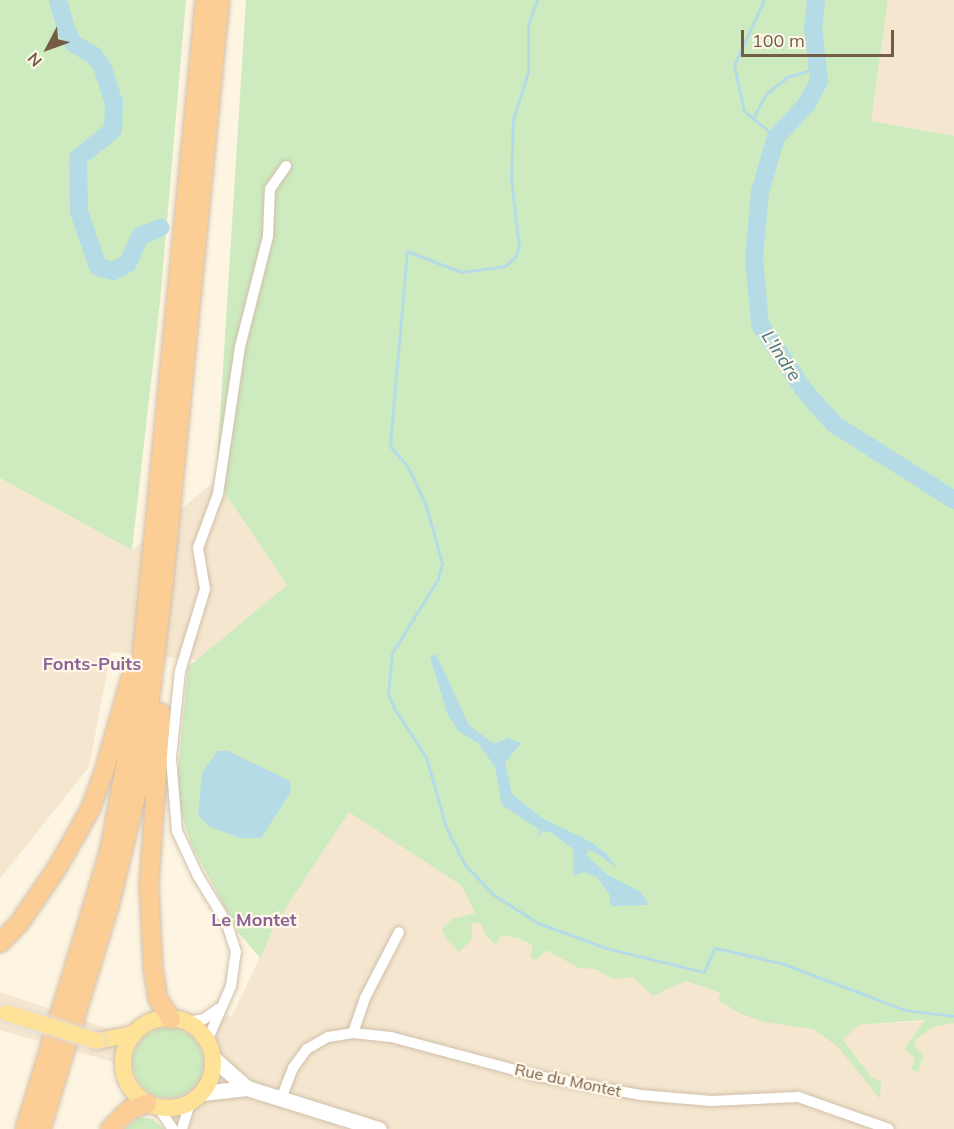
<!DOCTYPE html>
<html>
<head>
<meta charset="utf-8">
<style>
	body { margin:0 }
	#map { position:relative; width:954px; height:1129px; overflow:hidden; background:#fdf5e1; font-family:Mulish,sans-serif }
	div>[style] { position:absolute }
	.residential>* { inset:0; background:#f5e7cf }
	.green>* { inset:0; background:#cdebbf }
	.round { border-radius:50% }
	.water>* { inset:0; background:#b5dbe7 }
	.stream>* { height:3px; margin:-1.5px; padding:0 1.5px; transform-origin:1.5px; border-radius:1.5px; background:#b5dbe7 }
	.river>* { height:18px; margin:-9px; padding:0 9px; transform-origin:9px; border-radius:9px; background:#b5dbe7 }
	.roads { filter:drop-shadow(0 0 2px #d0bfab) drop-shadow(0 0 2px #d0bfab) }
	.minor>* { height:10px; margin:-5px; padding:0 5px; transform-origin:5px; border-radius:5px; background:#fff }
	.secondary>* { height:15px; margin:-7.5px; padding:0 7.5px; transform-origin:7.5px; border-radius:7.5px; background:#fff }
	.primary>* { height:16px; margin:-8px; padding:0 8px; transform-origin:8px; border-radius:8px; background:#fee297 }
	.primary>.ring { margin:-8px; padding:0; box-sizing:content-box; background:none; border:16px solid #fee297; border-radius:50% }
	.trunk>* { height:18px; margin:-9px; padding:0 9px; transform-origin:9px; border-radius:9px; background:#fcce96 }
	.bridges { filter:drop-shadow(0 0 2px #e1dbd7) drop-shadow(0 0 2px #e1dbd7) }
	.primary-bridge>* { height:16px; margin:-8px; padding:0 8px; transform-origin:8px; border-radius:8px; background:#fee297 }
	span { translate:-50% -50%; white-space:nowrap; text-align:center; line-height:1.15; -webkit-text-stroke:4.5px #fff8e8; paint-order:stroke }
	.street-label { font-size:16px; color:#755c47 }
	.water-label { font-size:18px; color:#40768a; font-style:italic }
	.neighbourhood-label { font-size:18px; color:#8c6299; font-weight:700 }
	.north { position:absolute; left:18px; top:18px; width:60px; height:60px; -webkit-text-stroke:4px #fff8e8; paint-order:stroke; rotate:229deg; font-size:16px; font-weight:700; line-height:24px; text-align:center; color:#755c47 }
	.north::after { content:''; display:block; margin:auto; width:21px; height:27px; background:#755c47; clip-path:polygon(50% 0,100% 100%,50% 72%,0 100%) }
	.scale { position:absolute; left:741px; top:30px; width:153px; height:27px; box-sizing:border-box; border:3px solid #755c47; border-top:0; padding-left:8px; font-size:18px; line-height:21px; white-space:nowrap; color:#755c47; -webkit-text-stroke:4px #fff8e8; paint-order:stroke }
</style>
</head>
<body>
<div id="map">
	<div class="residential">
		<i style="clip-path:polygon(888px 0,954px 0,954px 136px,870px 121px)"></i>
		<i style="clip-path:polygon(0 478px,132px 550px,216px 480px,287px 585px,199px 660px,111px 652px,89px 767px,0 879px)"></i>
		<i style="clip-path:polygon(349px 811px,497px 909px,610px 957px,827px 1027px,924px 1021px,954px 988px,954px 1129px,168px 1129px,166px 1077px,0 1030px,0 992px,109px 1029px,232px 1016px,277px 921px)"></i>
	</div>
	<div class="green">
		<i style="clip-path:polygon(0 0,186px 0,160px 302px,132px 550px,0 478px)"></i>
		<i style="clip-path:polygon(246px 0,888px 0,871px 121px,954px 136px,954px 1023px,933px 1027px,915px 1040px,915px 1047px,924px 1055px,918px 1072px,911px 1070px,915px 1058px,904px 1049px,925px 1020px,858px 1025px,843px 1040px,871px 1077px,881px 1082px,880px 1099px,838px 1047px,813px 1029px,764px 1022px,741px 1014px,718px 1000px,721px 993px,685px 981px,653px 996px,633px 977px,613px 979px,596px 969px,579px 968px,546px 950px,537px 960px,531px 958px,532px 945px,518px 938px,501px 935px,496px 945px,486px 936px,481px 924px,472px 922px,472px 939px,459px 952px,446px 939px,442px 929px,452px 919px,475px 913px,462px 886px,349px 812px,277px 921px,260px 958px,238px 932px,191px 844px,180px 809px,178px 771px,188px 667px,287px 585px,216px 480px)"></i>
		<i class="round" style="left:133px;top:1028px;width:70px;height:70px"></i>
		<i style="clip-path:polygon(138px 1117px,153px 1119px,164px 1129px,125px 1129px)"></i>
	</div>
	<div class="water">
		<i style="clip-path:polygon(436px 654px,469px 725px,494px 744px,508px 738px,521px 743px,505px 763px,512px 794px,542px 818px,591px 842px,607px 854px,617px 868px,596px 853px,589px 850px,586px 855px,608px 875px,641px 892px,649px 905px,611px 906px,609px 894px,597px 877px,583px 872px,573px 876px,573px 849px,552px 833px,543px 831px,536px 840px,540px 830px,502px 805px,495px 767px,478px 743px,458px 731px,447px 713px,430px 657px)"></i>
		<i style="clip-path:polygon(218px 751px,228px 751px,290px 781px,291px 792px,261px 838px,240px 838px,208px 826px,198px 815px,202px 772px)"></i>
	</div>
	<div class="stream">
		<i style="left:537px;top:0;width:27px;rotate:110deg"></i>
		<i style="left:528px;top:25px;width:47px;rotate:90deg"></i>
		<i style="left:528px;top:72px;width:50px;rotate:107.4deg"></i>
		<i style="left:513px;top:120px;width:59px;rotate:91.9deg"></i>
		<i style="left:511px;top:179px;width:69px;rotate:83.4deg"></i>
		<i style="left:519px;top:248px;width:10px;rotate:114deg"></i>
		<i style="left:515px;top:257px;width:13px;rotate:138deg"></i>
		<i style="left:505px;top:266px;width:44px;rotate:172.2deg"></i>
		<i style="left:461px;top:272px;width:58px;rotate:-158.7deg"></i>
		<i style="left:407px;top:251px;width:196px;rotate:95deg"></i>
		<i style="left:390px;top:446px;width:28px;rotate:49deg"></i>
		<i style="left:408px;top:467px;width:43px;rotate:65.2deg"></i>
		<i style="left:426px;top:506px;width:59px;rotate:74.3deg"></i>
		<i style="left:442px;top:563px;width:16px;rotate:104deg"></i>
		<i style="left:438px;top:579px;width:87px;rotate:121.9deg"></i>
		<i style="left:392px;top:653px;width:40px;rotate:95.7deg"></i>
		<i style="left:388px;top:693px;width:16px;rotate:68deg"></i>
		<i style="left:394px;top:708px;width:59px;rotate:56.9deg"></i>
		<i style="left:426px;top:757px;width:73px;rotate:74.1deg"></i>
		<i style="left:446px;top:827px;width:42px;rotate:63.4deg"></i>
		<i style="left:465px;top:865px;width:42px;rotate:46deg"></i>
		<i style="left:494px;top:895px;width:52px;rotate:32.5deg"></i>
		<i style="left:538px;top:923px;width:72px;rotate:20.2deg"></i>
		<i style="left:606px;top:948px;width:101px;rotate:13.8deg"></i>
		<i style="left:704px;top:972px;width:26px;rotate:-67deg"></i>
		<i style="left:714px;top:948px;width:11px;rotate:10deg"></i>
		<i style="left:725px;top:950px;width:61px;rotate:13.3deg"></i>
		<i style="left:784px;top:964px;width:129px;rotate:20.8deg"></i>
		<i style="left:905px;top:1010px;width:49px;rotate:7deg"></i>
		<i style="left:764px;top:0;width:72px;rotate:114.8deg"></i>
		<i style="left:734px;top:65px;width:47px;rotate:77.7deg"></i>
		<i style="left:744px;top:111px;width:41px;rotate:39.1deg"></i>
		<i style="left:753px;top:118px;width:27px;rotate:-62deg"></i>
		<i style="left:766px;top:94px;width:27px;rotate:-39deg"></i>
		<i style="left:787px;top:77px;width:32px;rotate:-16deg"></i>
	</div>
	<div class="river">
		<i style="left:58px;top:0;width:33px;rotate:74deg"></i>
		<i style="left:67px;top:32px;width:14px;rotate:60deg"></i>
		<i style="left:74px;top:44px;width:22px;rotate:30deg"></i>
		<i style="left:93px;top:55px;width:14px;rotate:51deg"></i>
		<i style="left:102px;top:66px;width:38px;rotate:72deg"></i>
		<i style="left:114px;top:102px;width:28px;rotate:92deg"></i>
		<i style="left:113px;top:130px;width:45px;rotate:141.3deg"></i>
		<i style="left:78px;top:158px;width:54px;rotate:88.9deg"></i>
		<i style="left:79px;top:212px;width:58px;rotate:70.9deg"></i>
		<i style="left:98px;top:267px;width:16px;rotate:15deg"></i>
		<i style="left:113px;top:271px;width:17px;rotate:-28deg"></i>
		<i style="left:128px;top:263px;width:30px;rotate:-66deg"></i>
		<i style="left:140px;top:236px;width:22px;rotate:-22deg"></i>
		<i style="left:816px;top:0;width:27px;rotate:96deg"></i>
		<i style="left:813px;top:27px;width:54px;rotate:83.7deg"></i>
		<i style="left:819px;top:81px;width:26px;rotate:118deg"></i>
		<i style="left:807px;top:104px;width:45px;rotate:133.2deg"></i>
		<i style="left:776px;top:137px;width:57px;rotate:106.2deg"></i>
		<i style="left:760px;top:192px;width:66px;rotate:95.2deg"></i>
		<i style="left:754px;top:258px;width:66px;rotate:84.8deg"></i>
		<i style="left:760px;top:324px;width:79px;rotate:56.3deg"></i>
		<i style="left:804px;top:390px;width:45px;rotate:48.6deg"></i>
		<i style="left:834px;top:424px;width:142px;rotate:32.3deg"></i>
	</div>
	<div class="roads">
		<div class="minor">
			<i style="left:186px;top:1022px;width:18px;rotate:-9deg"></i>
			<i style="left:204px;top:1019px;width:17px;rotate:-36deg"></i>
			<i style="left:353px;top:1033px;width:37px;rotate:-71deg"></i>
			<i style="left:365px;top:998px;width:74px;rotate:-62.7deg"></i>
			<i style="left:207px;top:1041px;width:60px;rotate:-66.4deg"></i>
			<i style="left:231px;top:986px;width:34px;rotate:-82deg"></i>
			<i style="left:236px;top:952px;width:32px;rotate:-108deg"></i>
			<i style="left:226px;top:922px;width:54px;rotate:-121.3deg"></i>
			<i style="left:198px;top:876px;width:50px;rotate:-115deg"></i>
			<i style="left:177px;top:831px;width:73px;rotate:-94.7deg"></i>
			<i style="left:171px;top:758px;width:87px;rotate:-84.1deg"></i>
			<i style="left:180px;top:671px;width:86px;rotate:-73deg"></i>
			<i style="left:205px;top:589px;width:42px;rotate:-99.7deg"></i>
			<i style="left:198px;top:548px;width:58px;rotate:-69.7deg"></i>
			<i style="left:218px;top:494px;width:149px;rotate:-81.5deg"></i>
			<i style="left:240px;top:347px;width:114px;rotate:-75.8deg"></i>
			<i style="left:268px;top:236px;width:47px;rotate:-87.6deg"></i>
			<i style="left:270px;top:189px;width:28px;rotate:-55deg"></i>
			<i style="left:281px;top:1099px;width:33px;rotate:-69deg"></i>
			<i style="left:293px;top:1068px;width:24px;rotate:-54deg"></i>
			<i style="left:307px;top:1049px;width:24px;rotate:-30deg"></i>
			<i style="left:328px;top:1037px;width:25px;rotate:-9deg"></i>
			<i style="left:353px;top:1033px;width:38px;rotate:6deg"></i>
			<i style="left:391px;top:1037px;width:152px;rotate:14.9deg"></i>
			<i style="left:538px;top:1076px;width:105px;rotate:10.5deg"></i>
			<i style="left:641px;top:1095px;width:70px;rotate:4.9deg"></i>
			<i style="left:711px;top:1101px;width:87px;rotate:-2.6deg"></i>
			<i style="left:798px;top:1097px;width:96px;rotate:19.4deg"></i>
			<i style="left:158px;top:1107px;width:27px;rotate:56deg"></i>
			<i style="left:182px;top:1129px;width:27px;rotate:-73deg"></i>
		</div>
		<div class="secondary">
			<i style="left:213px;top:1058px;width:45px;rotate:41.4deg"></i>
			<i style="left:247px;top:1088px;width:138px;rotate:17.3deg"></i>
			<i style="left:202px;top:1093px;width:45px;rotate:-6.3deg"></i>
		</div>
		<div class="primary">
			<i class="ring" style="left:123px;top:1018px;width:74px;height:74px"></i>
			<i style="left:97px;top:1041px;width:38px;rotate:-11deg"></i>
		</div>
		<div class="trunk">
			<i style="left:161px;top:713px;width:173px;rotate:94deg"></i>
			<i style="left:149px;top:886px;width:82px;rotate:87.2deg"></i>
			<i style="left:153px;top:968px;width:31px;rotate:81deg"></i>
			<i style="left:158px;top:999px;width:24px;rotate:57deg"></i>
			<i style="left:0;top:943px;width:29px;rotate:-46deg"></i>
			<i style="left:20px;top:922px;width:65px;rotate:-55.6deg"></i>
			<i style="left:57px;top:868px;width:67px;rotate:-60.4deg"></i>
			<i style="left:90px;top:810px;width:40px;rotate:-69.8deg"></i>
			<i style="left:104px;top:772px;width:99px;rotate:-74.1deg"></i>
			<i style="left:25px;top:1129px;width:288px;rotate:-73.1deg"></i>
			<i style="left:109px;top:853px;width:158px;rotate:-79.4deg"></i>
			<i style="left:138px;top:698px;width:701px;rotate:-84.52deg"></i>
			<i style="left:41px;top:1129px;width:232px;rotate:-73deg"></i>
			<i style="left:109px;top:907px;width:135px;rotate:-76.3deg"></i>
			<i style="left:141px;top:776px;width:197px;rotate:-83.3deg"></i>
			<i style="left:164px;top:580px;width:583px;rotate:-84.49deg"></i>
			<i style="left:110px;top:1129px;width:27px;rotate:-45deg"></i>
			<i style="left:129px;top:1110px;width:20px;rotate:-20deg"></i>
		</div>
	</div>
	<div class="bridges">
		<div class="primary-bridge">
			<i style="left:7px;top:1013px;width:94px;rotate:17.3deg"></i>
		</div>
	</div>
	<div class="street-label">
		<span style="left:568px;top:1080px;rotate:12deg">Rue du Montet</span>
	</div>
	<div class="water-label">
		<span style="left:781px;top:356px;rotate:57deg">L'Indre</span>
	</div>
	<div class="neighbourhood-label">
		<span style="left:92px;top:664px">Fonts-Puits</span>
		<span style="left:254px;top:920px">Le Montet</span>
	</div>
	<div class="north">N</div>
	<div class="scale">100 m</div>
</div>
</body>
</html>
